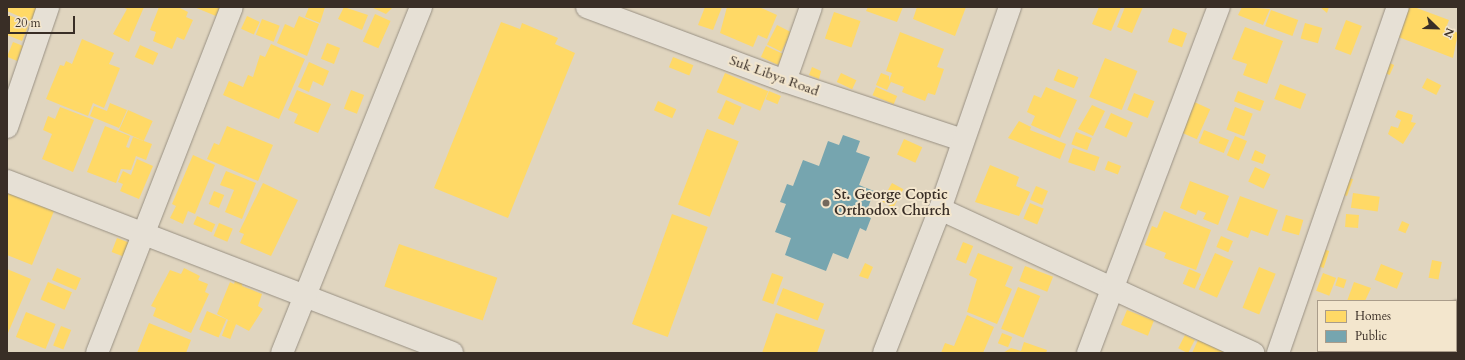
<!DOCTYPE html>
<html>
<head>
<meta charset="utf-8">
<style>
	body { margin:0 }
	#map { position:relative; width:1465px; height:360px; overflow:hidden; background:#e0d5bf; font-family:Cardo,serif }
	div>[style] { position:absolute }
	.homes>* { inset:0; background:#ffd966; transform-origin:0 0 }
	.public>* { inset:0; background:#76a5af }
	.roads { filter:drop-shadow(0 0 1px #989083) drop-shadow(0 0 1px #989083) }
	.minor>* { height:22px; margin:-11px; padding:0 11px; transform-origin:11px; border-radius:11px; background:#e6e0d5 }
	.dots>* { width:11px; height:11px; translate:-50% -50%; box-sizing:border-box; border:2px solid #f3e6cd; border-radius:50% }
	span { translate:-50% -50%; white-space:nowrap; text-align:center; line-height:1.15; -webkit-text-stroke:4px #f3e6cd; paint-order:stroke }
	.street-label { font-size:14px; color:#392e26 }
	.poi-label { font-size:14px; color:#392e26; font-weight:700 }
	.left { translate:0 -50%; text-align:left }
	.frame { position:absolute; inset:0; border:8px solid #392e26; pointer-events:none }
	.legend { position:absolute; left:1317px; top:300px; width:140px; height:52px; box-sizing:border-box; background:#f3e6cd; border:1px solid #a99c8a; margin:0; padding:5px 7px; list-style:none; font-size:12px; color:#392e26 }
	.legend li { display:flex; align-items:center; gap:8px; height:20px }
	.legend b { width:20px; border:1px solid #a99c8a }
	.north { position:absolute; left:1417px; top:8px; width:40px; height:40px; -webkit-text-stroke:3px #f3e6cd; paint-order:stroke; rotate:113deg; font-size:11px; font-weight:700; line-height:16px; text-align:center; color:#392e26 }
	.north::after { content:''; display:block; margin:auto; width:14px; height:18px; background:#392e26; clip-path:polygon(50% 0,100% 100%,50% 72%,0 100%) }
	.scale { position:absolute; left:8px; top:16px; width:67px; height:18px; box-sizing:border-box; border:2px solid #392e26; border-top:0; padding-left:5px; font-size:12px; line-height:14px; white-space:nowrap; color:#392e26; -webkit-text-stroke:3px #f3e6cd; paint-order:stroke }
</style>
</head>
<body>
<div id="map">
	<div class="homes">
		<i style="clip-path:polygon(7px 7px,39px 7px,32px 22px,7px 11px)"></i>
		<i style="clip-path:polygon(122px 7px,144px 7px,129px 42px,113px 34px,127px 9px)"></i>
		<i style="clip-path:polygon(159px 7px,178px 7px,188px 12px,186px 17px,193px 20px,184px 40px,177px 37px,172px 49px,153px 41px,156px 32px,150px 30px)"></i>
		<i style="clip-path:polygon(194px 7px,220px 7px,216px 16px)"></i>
		<i style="clip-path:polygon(309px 7px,325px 7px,320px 23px,305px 17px)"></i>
		<i style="clip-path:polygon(344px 7px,368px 15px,362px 30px,338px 19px)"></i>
		<i style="clip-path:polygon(371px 7px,393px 7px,386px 14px)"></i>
		<i style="clip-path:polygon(705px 7px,722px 7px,713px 30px,698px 25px)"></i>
		<i style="clip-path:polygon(727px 7px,759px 7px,777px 15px,767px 39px,758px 35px,753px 47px,720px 33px)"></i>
		<i style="clip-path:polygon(868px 7px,903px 7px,897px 22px,866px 11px)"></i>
		<i style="clip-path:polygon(917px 7px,966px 7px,955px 36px,913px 19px)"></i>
		<i style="clip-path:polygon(1099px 7px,1121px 7px,1111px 31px,1092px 24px)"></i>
		<i style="clip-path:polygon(1125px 7px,1143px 7px,1132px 33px,1117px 27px)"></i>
		<i style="clip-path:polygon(1242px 7px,1270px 9px,1263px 25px,1238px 15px)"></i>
		<i style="clip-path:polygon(1320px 7px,1329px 7px,1327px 13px)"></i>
		<i style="clip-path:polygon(1398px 7px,1414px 7px,1449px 20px,1446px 28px,1458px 33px,1453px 58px,1388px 33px)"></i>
		<i style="left:1271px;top:10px;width:29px;height:17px;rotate:20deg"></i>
		<i style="left:834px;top:12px;width:28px;height:28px;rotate:19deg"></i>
		<i style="left:375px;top:14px;width:17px;height:30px;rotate:24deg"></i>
		<i style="clip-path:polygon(9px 15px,29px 24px,22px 41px,7px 35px)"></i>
		<i style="left:247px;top:16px;width:14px;height:14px;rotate:25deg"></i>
		<i style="clip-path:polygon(299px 16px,319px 24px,307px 56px,277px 43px,285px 24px,294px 28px)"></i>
		<i style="left:262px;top:19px;width:19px;height:17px;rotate:21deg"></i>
		<i style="left:1346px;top:20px;width:17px;height:31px;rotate:21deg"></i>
		<i style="clip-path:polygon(501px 22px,520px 29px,522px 23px,558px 38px,555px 44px,575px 53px,508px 218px,434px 188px)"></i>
		<i style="left:1305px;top:23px;width:18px;height:16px;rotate:16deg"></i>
		<i style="left:777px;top:25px;width:16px;height:22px;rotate:27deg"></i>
		<i style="clip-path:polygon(1245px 27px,1283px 41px,1267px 84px,1243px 75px,1247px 64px,1232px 59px)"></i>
		<i style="left:1173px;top:28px;width:15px;height:15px;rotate:20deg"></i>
		<i style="clip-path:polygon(900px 32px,944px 49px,937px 67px,944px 69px,935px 95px,928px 93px,925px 101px,902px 92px,904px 87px,891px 82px,887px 90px,876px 85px,881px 73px,889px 76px,889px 81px,892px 73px,886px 71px)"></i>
		<i style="clip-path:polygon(82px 39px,114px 53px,109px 64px,120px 68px,104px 108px,93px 103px,88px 116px,46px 99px,60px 65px,64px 66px,66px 61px,72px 64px)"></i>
		<i style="left:13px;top:42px;width:11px;height:16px;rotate:22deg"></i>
		<i style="left:327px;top:43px;width:14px;height:17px;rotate:21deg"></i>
		<i style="clip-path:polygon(271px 44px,305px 59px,279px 119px,223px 95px,229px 81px,243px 87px,248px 75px,253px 77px,260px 55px,265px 57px)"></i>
		<i style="left:140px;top:45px;width:20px;height:13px;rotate:24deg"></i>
		<i style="left:766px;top:46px;width:19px;height:12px;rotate:25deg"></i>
		<i style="left:673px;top:57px;width:22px;height:11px;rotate:22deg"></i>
		<i style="left:1105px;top:58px;width:35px;height:42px;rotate:22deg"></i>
		<i style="left:1385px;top:61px;width:10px;height:11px;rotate:24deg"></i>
		<i style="clip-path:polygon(309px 62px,329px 71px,323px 86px,313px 81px,309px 92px,298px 87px)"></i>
		<i style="clip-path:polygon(812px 67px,821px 71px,819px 79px,809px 75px)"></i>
		<i style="left:1058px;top:69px;width:22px;height:12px;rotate:22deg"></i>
		<i style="left:725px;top:73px;width:47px;height:21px;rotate:23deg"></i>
		<i style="left:841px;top:73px;width:17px;height:10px;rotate:25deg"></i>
		<i style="left:1427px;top:78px;width:16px;height:11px;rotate:27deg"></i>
		<i style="left:1280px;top:84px;width:28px;height:16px;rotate:21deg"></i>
		<i style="left:876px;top:87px;width:23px;height:9px;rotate:23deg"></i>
		<i style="clip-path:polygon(1046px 87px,1077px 100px,1060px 138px,1031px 125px,1035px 116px,1027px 112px,1034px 95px,1041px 98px)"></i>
		<i style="clip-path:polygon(297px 90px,331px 104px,318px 133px,294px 123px,298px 114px,288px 110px)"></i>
		<i style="left:351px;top:90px;width:14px;height:20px;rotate:21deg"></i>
		<i style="left:769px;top:91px;width:13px;height:9px;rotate:23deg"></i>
		<i style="left:1238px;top:91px;width:28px;height:11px;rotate:21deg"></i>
		<i style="left:1134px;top:93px;width:22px;height:18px;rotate:22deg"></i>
		<i style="left:726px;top:100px;width:17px;height:20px;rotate:24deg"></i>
		<i style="left:658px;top:101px;width:20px;height:10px;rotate:24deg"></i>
		<i style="left:1192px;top:101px;width:20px;height:33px;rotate:24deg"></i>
		<i style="clip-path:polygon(110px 103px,127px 110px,119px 128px,90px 116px,94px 106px,107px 111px)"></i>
		<i style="clip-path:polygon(1092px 105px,1105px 111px,1093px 136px,1078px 129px)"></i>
		<i style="clip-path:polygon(60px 107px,94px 120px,73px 172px,42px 159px,52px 134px,43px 130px,48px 116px,55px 119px)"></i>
		<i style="left:1235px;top:107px;width:19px;height:24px;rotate:21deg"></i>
		<i style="left:128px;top:110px;width:27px;height:22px;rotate:24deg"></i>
		<i style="clip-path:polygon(1398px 110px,1413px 115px,1411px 122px,1416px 123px,1403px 144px,1388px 134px,1391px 126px,1398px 128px,1401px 120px,1395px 117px)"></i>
		<i style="left:1111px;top:113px;width:24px;height:16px;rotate:24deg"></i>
		<i style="clip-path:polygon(1019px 121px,1031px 127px,1030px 130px,1066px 144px,1060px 159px,1008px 138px)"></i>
		<i style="clip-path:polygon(105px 126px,130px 136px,126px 147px,129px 148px,133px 137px,152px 144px,146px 160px,136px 156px,131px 170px,121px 169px,116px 183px,87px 172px)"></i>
		<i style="clip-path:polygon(227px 126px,273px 145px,258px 181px,207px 159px,214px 143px,219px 145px)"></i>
		<i style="left:707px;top:129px;width:34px;height:81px;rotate:21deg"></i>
		<i style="left:1204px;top:130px;width:27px;height:14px;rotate:22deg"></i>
		<i style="left:1076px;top:132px;width:17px;height:13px;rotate:21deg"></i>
		<i style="left:1235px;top:136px;width:13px;height:21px;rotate:23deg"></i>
		<i style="left:904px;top:139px;width:20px;height:17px;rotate:24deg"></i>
		<i style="left:1073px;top:148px;width:28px;height:15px;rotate:19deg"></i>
		<i style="clip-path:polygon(1255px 150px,1266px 155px,1263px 164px,1251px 160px)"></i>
		<i style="clip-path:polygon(193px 155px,215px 165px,195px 214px,188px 211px,183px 224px,170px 218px,176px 206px,172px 204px)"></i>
		<i style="clip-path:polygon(137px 159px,153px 166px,139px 199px,120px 191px,123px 184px,118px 182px,123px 171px,131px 175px)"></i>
		<i style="left:1108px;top:161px;width:14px;height:9px;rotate:21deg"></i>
		<i style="clip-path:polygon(990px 165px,1019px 177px,1016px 186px,1030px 192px,1019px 216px,975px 202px)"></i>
		<i style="left:1255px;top:167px;width:17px;height:16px;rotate:25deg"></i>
		<i style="clip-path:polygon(226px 171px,256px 183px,242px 219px,225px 212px,234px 190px,220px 185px)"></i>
		<i style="left:1339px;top:174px;width:15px;height:18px;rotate:20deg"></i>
		<i style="clip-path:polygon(1190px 181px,1229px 196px,1218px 225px,1203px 219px,1206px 213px,1198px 210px,1196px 215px,1180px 208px)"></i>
		<i style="clip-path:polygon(263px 183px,298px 200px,271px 256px,240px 243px,244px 234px,239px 232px)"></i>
		<i style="left:892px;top:183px;width:13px;height:21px;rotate:29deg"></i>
		<i style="left:1036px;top:186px;width:13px;height:15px;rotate:23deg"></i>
		<i style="clip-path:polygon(7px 191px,54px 211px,32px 265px,7px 255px)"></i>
		<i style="left:214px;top:191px;width:11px;height:14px;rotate:22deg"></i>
		<i style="left:1353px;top:193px;width:27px;height:15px;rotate:8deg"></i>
		<i style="clip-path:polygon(1240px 196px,1278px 210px,1268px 236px,1251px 230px,1248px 238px,1227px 230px)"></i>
		<i style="left:1030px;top:203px;width:15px;height:17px;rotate:23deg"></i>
		<i style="clip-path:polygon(1164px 211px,1211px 230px,1196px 270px,1164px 258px,1166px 253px,1145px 245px,1152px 226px,1157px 228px)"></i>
		<i style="left:672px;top:214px;width:38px;height:117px;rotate:20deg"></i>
		<i style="left:1346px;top:214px;width:13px;height:13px;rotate:4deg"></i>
		<i style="left:1286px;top:215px;width:18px;height:16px;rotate:16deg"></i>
		<i style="left:197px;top:216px;width:20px;height:9px;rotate:24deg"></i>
		<i style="left:1402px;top:221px;width:8px;height:10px;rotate:23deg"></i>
		<i style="left:219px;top:223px;width:15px;height:14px;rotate:23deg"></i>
		<i style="left:1221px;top:236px;width:13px;height:12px;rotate:23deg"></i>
		<i style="left:117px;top:238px;width:14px;height:15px;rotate:21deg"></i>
		<i style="left:963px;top:242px;width:11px;height:19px;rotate:22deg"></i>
		<i style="left:399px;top:244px;width:104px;height:45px;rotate:19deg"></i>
		<i style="left:1314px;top:246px;width:16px;height:18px;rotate:18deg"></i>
		<i style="clip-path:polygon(978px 253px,1013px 267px,1005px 286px,1012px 289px,997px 324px,967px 312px,977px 279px,969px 275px)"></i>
		<i style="left:1215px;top:253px;width:20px;height:40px;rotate:24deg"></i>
		<i style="left:1432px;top:260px;width:10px;height:18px;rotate:11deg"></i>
		<i style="clip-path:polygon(865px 263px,873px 267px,868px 279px,859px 276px)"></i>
		<i style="left:1381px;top:264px;width:24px;height:17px;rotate:22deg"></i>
		<i style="left:1025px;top:266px;width:30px;height:16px;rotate:21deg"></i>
		<i style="left:1259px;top:267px;width:18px;height:44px;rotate:22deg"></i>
		<i style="left:57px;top:268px;width:26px;height:13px;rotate:23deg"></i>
		<i style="clip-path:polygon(184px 268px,200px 276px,198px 280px,208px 284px,205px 292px,209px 294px,191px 333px,153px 316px,156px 308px,151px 306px,170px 270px,181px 274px)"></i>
		<i style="clip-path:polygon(7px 269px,31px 279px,8px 333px,7px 332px)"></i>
		<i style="left:1189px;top:269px;width:13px;height:16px;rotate:23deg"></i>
		<i style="left:772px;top:273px;width:12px;height:29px;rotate:20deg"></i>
		<i style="left:1323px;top:273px;width:14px;height:19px;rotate:21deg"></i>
		<i style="left:1338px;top:277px;width:9px;height:9px;rotate:18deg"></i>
		<i style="clip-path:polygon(236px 278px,243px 281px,242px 286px,262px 294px,258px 306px,263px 309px,249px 331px,217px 314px,230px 282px,234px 284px)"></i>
		<i style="left:48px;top:282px;width:26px;height:19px;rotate:23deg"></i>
		<i style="clip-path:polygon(1354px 282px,1371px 288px,1365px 301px,1347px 301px)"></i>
		<i style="left:1018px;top:287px;width:24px;height:45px;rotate:22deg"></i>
		<i style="left:783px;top:288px;width:44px;height:18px;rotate:21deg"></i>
		<i style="left:1127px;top:310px;width:29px;height:16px;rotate:22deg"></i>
		<i style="left:207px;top:311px;width:21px;height:20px;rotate:23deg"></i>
		<i style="left:26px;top:312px;width:32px;height:27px;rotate:22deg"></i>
		<i style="clip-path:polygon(776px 313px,825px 330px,817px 353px,762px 353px)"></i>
		<i style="clip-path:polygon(967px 315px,994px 327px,983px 353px,941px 353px,945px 343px,954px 346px)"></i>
		<i style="left:228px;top:320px;width:9px;height:17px;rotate:21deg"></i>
		<i style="clip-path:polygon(149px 323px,191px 340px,186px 353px,137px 353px)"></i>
		<i style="left:61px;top:326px;width:11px;height:21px;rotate:22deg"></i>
		<i style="left:1002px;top:333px;width:11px;height:11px;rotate:22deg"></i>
		<i style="left:1185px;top:335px;width:11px;height:15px;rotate:27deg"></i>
		<i style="clip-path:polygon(1198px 340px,1227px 353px,1192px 353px)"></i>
		<i style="clip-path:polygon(1024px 342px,1047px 350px,1046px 353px,1003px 353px,1011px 348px,1021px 351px)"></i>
	</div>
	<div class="public">
		<i style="clip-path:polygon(843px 135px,860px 141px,856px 152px,870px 157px,859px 185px,874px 191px,865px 216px,871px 218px,866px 231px,860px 228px,848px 259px,833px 253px,826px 271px,785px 255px,791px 238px,775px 232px,786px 204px,780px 202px,787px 184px,793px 186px,803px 160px,819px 166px,828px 141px,839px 145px)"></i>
	</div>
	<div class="roads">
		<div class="minor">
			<i style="left:587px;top:7px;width:211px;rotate:20.5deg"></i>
			<i style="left:785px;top:81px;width:187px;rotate:18.4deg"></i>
			<i style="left:785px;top:81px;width:78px;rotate:-70.6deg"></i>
			<i style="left:7px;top:127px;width:127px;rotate:-71.1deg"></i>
			<i style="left:7px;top:181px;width:477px;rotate:21.1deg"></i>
			<i style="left:940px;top:209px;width:345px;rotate:24.7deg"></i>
			<i style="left:1456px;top:316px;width:5px;rotate:-68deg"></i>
			<i style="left:97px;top:353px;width:371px;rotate:-68.7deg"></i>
			<i style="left:282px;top:353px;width:373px;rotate:-68.1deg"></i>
			<i style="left:884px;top:353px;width:155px;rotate:-68.7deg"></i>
			<i style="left:940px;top:209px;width:214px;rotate:-70.9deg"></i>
			<i style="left:1088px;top:353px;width:370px;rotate:-69.3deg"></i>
			<i style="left:1278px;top:353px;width:366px;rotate:-70.9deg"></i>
			<i style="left:1442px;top:353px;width:2px;rotate:-63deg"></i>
		</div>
	</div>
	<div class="dots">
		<i style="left:826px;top:203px;background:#73685c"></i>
	</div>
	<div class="street-label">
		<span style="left:774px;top:76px;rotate:20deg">Suk Libya Road</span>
	</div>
	<div class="poi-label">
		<span class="left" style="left:834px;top:203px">St. George Coptic<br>Orthodox Church</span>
	</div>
	<div class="frame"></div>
	<ul class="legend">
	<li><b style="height:11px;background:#ffd966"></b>Homes</li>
	<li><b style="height:11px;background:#76a5af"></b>Public</li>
	</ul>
	<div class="north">N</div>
	<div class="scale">20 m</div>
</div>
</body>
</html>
